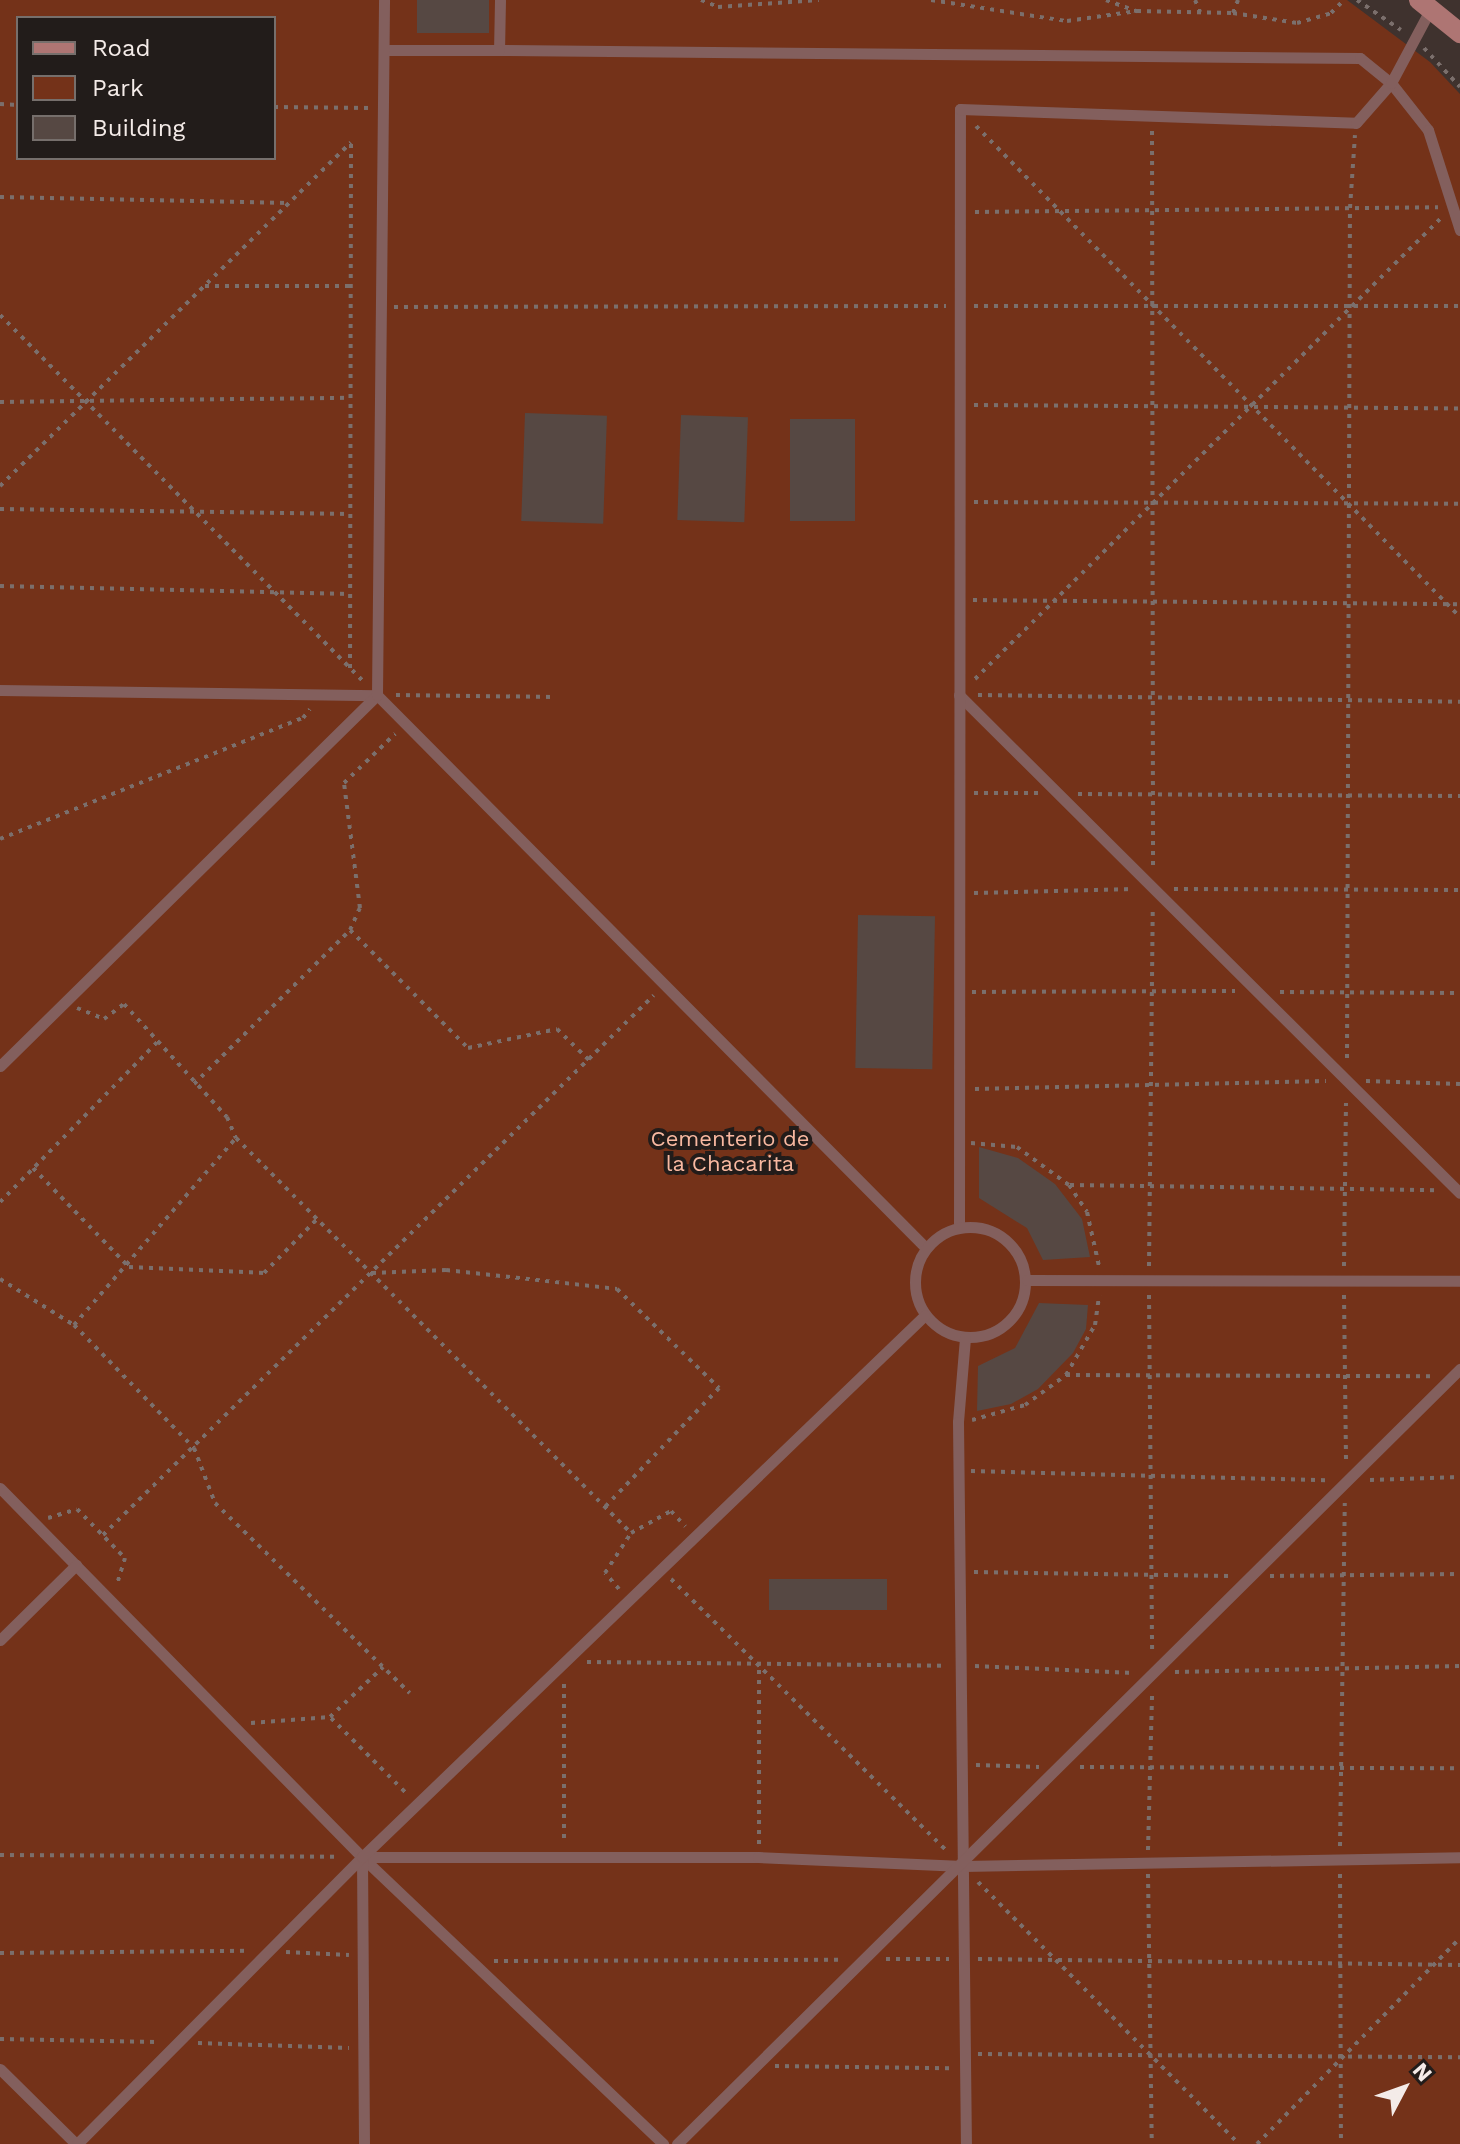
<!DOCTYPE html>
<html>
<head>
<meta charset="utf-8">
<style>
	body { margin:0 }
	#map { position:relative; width:1460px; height:2144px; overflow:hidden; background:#3f322e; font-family:"Work Sans",sans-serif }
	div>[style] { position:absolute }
	.green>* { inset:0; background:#743219 }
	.building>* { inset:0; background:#564843; transform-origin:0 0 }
	.path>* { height:4px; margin-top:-2px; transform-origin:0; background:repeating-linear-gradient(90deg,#7b6f6c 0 4px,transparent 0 10px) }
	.service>* { height:11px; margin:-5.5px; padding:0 5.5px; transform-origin:5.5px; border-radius:5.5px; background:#835f5d }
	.service>.ring { margin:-5.5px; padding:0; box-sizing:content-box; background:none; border:11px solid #835f5d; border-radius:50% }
	.secondary>* { height:20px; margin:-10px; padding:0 10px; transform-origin:10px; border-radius:10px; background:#ae7573 }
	span { translate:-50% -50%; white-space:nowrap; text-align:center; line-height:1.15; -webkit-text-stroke:8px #221c1a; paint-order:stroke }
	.park-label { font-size:22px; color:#f9b9a1 }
	.legend { position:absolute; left:16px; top:16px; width:260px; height:144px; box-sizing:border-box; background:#221c1a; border:2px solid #766f6c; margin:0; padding:10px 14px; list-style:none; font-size:24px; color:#f4ebe8 }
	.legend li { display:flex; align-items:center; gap:16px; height:40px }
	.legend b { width:40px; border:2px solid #766f6c }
	.north { position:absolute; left:1364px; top:2048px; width:80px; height:80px; -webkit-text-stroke:6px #221c1a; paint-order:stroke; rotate:49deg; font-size:22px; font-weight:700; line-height:32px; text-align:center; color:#f4ebe8 }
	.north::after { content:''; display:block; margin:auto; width:28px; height:36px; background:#f4ebe8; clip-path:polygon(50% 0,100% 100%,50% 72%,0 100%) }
</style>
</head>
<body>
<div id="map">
	<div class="green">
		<i style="clip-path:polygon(evenodd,0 0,1347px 0,1430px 62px,1460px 94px,1460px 2144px,0 2144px,0 0,18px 18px,274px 18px,274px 158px,18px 158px,18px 18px)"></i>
	</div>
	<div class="building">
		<i style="left:417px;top:0;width:72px;height:33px"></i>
		<i style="left:525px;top:413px;width:82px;height:108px;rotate:2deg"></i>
		<i style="left:681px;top:415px;width:67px;height:105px;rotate:2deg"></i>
		<i style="left:790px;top:419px;width:65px;height:102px"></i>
		<i style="left:858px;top:915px;width:77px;height:153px;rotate:1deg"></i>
		<i style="clip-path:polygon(979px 1147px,1018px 1158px,1055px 1184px,1082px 1219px,1090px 1257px,1043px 1260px,1027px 1228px,979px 1198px)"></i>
		<i style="clip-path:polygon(1039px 1303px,1088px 1305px,1086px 1329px,1073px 1353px,1038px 1389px,1011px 1404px,977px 1411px,978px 1366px,1015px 1348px)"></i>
		<i style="left:887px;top:1579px;width:31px;height:118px;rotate:90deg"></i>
	</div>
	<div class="path">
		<i style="left:701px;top:0;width:18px;rotate:22deg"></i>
		<i style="left:718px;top:7px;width:101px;rotate:-4deg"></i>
		<i style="left:931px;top:0;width:138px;rotate:8.8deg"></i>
		<i style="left:1067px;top:21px;width:71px;rotate:-8.1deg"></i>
		<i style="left:1106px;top:0;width:33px;rotate:20deg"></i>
		<i style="left:1137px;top:11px;width:96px;rotate:1.2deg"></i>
		<i style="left:1233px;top:13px;width:65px;rotate:8.9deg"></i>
		<i style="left:1297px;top:23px;width:35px;rotate:-16deg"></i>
		<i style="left:1331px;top:13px;width:18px;rotate:-45deg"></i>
		<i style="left:1195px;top:0;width:13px;rotate:67deg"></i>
		<i style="left:1357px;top:0;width:53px;rotate:34.3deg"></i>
		<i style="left:1233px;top:13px;width:14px;rotate:-69deg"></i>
		<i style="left:1424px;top:48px;width:53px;rotate:47.3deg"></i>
		<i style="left:0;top:104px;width:18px;rotate:3deg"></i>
		<i style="left:274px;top:107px;width:97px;rotate:0.6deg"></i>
		<i style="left:976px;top:126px;width:689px;rotate:45.41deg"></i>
		<i style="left:1152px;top:131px;width:735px;rotate:89.92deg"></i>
		<i style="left:0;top:197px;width:288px;rotate:1.2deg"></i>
		<i style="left:975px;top:212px;width:463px;rotate:-0.6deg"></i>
		<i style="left:205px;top:286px;width:146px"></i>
		<i style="left:974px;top:306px;width:486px"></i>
		<i style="left:394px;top:307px;width:552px;rotate:-0.1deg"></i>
		<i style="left:0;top:315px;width:514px;rotate:45.24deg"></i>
		<i style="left:0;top:402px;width:350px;rotate:-0.7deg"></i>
		<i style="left:974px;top:405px;width:486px;rotate:0.4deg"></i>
		<i style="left:0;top:486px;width:491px;rotate:-44.4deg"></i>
		<i style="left:974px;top:502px;width:486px;rotate:0.2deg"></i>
		<i style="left:0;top:509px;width:350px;rotate:0.8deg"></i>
		<i style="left:0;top:586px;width:350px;rotate:1.3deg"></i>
		<i style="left:973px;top:600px;width:487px;rotate:0.5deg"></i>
		<i style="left:350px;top:668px;width:526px;rotate:-89.89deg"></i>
		<i style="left:975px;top:679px;width:654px;rotate:-44.69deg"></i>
		<i style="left:396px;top:695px;width:157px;rotate:0.7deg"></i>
		<i style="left:978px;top:695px;width:482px;rotate:0.8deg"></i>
		<i style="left:974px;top:793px;width:64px"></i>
		<i style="left:1078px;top:794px;width:382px;rotate:0.3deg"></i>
		<i style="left:0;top:839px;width:326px;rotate:-21.8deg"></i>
		<i style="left:303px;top:718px;width:11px;rotate:-52deg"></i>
		<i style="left:1174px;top:889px;width:286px;rotate:0.2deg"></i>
		<i style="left:974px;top:893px;width:160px;rotate:-1.4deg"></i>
		<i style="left:350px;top:930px;width:24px;rotate:-66deg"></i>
		<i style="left:360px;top:908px;width:126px;rotate:-97.3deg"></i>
		<i style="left:344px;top:783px;width:71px;rotate:-43.9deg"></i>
		<i style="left:972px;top:992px;width:263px;rotate:-0.2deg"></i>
		<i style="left:1280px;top:992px;width:180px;rotate:0.3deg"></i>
		<i style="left:77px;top:1008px;width:29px;rotate:22deg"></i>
		<i style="left:104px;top:1019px;width:25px;rotate:-37deg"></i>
		<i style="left:124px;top:1004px;width:153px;rotate:47.7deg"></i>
		<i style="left:227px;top:1117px;width:23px;rotate:67deg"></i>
		<i style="left:236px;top:1138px;width:559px;rotate:45deg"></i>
		<i style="left:1347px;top:1058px;width:850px;rotate:-89.8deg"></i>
		<i style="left:1350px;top:208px;width:73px;rotate:-86.1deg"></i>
		<i style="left:1366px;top:1081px;width:94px;rotate:1.8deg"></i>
		<i style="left:194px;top:1084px;width:219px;rotate:-44.6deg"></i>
		<i style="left:350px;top:930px;width:167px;rotate:45deg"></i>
		<i style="left:468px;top:1048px;width:91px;rotate:-12.1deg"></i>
		<i style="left:557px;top:1029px;width:45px;rotate:44.1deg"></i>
		<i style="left:975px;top:1089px;width:351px;rotate:-1.3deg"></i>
		<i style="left:971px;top:1143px;width:46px;rotate:5deg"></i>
		<i style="left:1017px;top:1147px;width:64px;rotate:36.2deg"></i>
		<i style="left:1069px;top:1185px;width:32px;rotate:56deg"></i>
		<i style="left:1087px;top:1212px;width:55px;rotate:77.5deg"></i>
		<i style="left:33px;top:1168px;width:138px;rotate:45.9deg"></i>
		<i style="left:129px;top:1267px;width:135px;rotate:2.5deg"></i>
		<i style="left:264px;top:1273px;width:76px;rotate:-45.5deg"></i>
		<i style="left:1070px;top:1185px;width:368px;rotate:0.8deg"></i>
		<i style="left:0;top:1202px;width:226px;rotate:-45.5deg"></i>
		<i style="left:1149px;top:1266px;width:359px;rotate:-89.4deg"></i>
		<i style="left:1344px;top:1266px;width:163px;rotate:-89.3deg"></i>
		<i style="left:372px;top:1273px;width:74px;rotate:-2.3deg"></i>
		<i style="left:446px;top:1270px;width:172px;rotate:6.3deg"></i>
		<i style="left:617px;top:1289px;width:142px;rotate:44.1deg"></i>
		<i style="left:719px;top:1388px;width:165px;rotate:133.8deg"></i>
		<i style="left:0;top:1279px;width:87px;rotate:31.9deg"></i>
		<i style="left:74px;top:1325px;width:172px;rotate:45.7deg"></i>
		<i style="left:194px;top:1448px;width:59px;rotate:69.1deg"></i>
		<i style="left:215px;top:1503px;width:272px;rotate:44.3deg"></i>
		<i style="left:1149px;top:1295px;width:359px;rotate:89.5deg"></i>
		<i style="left:1344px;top:1295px;width:167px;rotate:89.3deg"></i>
		<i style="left:74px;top:1325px;width:247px;rotate:-49.1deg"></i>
		<i style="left:1066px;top:1375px;width:368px;rotate:0.2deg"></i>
		<i style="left:972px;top:1420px;width:55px;rotate:-15.8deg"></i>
		<i style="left:1025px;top:1405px;width:51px;rotate:-36.2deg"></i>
		<i style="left:1066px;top:1375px;width:58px;rotate:-59.9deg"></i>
		<i style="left:1095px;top:1325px;width:30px;rotate:-82deg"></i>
		<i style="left:971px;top:1471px;width:355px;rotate:1.5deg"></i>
		<i style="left:1370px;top:1480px;width:90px;rotate:-1.9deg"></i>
		<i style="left:48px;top:1518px;width:30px;rotate:-17deg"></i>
		<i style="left:77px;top:1509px;width:69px;rotate:45.6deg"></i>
		<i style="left:125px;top:1558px;width:28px;rotate:107deg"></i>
		<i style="left:103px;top:1535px;width:771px;rotate:-44.42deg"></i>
		<i style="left:974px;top:1572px;width:255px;rotate:0.9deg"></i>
		<i style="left:1270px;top:1576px;width:190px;rotate:-0.6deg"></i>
		<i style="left:671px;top:1579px;width:388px;rotate:44.6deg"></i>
		<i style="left:619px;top:1589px;width:21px;rotate:-131deg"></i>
		<i style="left:605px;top:1573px;width:48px;rotate:-57deg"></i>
		<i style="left:631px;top:1533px;width:46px;rotate:-28.8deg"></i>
		<i style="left:671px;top:1511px;width:21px;rotate:47deg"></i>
		<i style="left:587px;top:1662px;width:359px;rotate:0.6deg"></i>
		<i style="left:975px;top:1666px;width:159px;rotate:2.5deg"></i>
		<i style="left:1175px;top:1672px;width:285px;rotate:-1.2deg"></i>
		<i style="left:564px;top:1684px;width:160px;rotate:90deg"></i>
		<i style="left:331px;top:1718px;width:107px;rotate:45deg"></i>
		<i style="left:251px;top:1723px;width:79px;rotate:-4.3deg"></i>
		<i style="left:330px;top:1717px;width:73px;rotate:-43.3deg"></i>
		<i style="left:976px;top:1765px;width:63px;rotate:1.8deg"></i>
		<i style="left:1080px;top:1767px;width:380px;rotate:0.2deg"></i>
		<i style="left:759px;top:1844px;width:178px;rotate:-90deg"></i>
		<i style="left:1340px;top:1846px;width:343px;rotate:-89.2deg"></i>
		<i style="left:1148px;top:1850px;width:155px;rotate:-88.5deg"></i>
		<i style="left:0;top:1855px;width:340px;rotate:0.3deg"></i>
		<i style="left:1148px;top:1874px;width:270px;rotate:89.2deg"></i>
		<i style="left:1340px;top:1874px;width:270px;rotate:89.8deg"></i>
		<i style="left:978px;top:1882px;width:370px;rotate:45.1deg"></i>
		<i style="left:286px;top:1952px;width:63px;rotate:2.7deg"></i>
		<i style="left:0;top:1953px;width:250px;rotate:-0.5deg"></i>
		<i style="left:886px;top:1959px;width:63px"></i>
		<i style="left:978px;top:1959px;width:482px;rotate:0.7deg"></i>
		<i style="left:494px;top:1961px;width:347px;rotate:-0.2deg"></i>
		<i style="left:0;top:2039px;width:157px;rotate:1.1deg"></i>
		<i style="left:198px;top:2043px;width:151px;rotate:1.9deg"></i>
		<i style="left:978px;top:2054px;width:482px;rotate:0.4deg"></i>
		<i style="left:775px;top:2066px;width:175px;rotate:0.7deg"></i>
		<i style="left:1257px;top:2144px;width:289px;rotate:-45.4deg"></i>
	</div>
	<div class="service">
		<i style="left:500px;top:0;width:50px;rotate:91.1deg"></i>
		<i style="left:499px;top:50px;width:861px;rotate:0.53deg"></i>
		<i style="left:1360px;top:58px;width:40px;rotate:39deg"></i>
		<i style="left:1391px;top:83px;width:60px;rotate:51.8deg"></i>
		<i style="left:1428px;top:130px;width:105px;rotate:72.3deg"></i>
		<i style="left:385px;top:50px;width:114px"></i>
		<i style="left:0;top:690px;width:377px;rotate:0.8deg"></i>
		<i style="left:377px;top:695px;width:778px;rotate:45.21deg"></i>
		<i style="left:959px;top:695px;width:706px;rotate:44.83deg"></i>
		<i style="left:0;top:1066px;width:529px;rotate:-44.54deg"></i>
		<i style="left:377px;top:695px;width:695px;rotate:-89.42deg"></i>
		<i style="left:959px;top:1226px;width:1117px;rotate:-89.95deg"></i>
		<i style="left:960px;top:109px;width:396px;rotate:2deg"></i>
		<i style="left:1356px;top:123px;width:53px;rotate:-48.8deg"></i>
		<i style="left:1391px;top:83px;width:85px;rotate:-61.9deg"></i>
		<i class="ring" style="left:915px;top:1227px;width:99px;height:99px"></i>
		<i style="left:1027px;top:1280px;width:433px;rotate:0.1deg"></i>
		<i style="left:965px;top:1338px;width:84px;rotate:94.8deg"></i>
		<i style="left:958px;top:1422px;width:722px;rotate:89.37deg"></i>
		<i style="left:0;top:1488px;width:517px;rotate:45.55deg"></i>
		<i style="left:362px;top:1857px;width:416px;rotate:43.6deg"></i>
		<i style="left:0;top:1640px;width:107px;rotate:-44.6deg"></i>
		<i style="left:362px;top:1857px;width:396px"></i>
		<i style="left:758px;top:1857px;width:205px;rotate:2.5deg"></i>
		<i style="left:963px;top:1866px;width:497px;rotate:-1deg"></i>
		<i style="left:362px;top:1857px;width:287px;rotate:89.6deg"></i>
		<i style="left:0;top:2069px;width:107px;rotate:44.6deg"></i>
		<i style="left:77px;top:2144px;width:404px;rotate:-45.2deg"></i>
		<i style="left:362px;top:1857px;width:781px;rotate:-43.91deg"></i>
		<i style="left:677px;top:2144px;width:1102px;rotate:-44.71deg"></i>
	</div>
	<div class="secondary">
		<i style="left:1419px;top:0;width:53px;rotate:38.8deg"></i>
	</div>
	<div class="park-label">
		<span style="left:730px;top:1151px">Cementerio de<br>la Chacarita</span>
	</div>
	<ul class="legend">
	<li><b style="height:10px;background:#ae7573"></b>Road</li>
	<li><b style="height:22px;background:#743219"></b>Park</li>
	<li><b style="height:22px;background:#564843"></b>Building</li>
	</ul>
	<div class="north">N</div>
</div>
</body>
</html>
